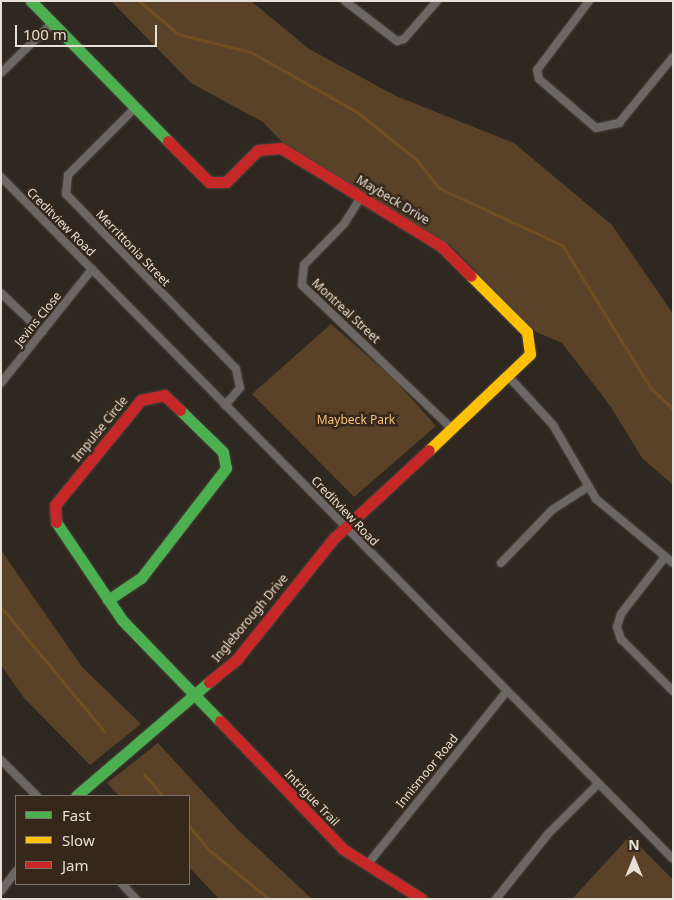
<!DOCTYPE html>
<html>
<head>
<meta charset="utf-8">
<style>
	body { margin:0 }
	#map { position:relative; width:674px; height:900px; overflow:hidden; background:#2f2820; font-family:"Noto Sans",sans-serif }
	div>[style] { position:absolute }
	.green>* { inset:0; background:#594227 }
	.stream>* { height:3px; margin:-1.5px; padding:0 1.5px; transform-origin:1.5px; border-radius:1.5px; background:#714e21 }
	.roads { filter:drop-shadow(0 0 1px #4b453f) drop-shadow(0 0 1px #4b453f) }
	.street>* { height:8px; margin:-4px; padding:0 4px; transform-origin:4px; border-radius:4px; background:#6a6764 }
	.fast>* { height:11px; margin:-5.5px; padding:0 5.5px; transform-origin:5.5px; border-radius:5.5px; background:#4caf50 }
	.slow>* { height:11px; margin:-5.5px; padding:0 5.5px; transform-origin:5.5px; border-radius:5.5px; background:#ffc107 }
	.jam>* { height:11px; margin:-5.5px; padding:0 5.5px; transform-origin:5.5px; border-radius:5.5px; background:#c62828 }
	span { translate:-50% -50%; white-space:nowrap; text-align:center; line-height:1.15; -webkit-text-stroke:5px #35281a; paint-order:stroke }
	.street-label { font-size:12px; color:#e8e0d6 }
	.park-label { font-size:12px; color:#fcc17a }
	.frame { position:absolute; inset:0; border:2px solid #e8e0d6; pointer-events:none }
	.legend { position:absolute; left:15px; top:795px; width:175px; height:90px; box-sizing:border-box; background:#35281a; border:1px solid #7d7265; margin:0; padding:6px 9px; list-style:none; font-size:15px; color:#e8e0d6 }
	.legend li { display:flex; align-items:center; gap:10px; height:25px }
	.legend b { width:25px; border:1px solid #7d7265 }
	.north { position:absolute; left:609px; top:835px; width:50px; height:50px; -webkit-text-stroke:4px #35281a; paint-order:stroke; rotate:0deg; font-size:14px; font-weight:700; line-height:20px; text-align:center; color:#e8e0d6 }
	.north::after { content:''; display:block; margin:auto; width:18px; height:22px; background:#e8e0d6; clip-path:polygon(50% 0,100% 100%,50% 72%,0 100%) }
	.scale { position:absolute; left:15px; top:25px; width:142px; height:22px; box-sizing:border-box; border:2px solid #e8e0d6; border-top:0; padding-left:6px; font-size:15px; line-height:18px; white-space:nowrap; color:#e8e0d6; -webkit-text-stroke:4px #35281a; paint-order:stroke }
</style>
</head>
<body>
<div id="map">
	<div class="green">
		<i style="clip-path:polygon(111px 1px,251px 1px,309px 49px,396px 96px,514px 143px,612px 225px,673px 314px,673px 485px,642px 458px,611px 407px,562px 343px,536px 332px,450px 245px,282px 142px,263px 122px,191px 83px)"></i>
		<i style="clip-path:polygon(331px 324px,393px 378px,436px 426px,354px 497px,252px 394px)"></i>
		<i style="clip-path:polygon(1px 550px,82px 667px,141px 724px,90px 765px,24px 698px,1px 665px)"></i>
		<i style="clip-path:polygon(158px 743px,237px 829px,312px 899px,219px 899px,189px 867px,189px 796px,119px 796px,107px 783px)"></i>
		<i style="clip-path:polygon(630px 836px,673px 880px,673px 899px,572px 899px)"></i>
	</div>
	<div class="stream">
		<i style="left:139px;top:1px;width:51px;rotate:40.2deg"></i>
		<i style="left:178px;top:34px;width:75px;rotate:13.9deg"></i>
		<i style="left:251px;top:52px;width:122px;rotate:29.5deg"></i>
		<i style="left:357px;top:112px;width:77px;rotate:38.7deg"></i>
		<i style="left:417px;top:160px;width:36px;rotate:52deg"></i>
		<i style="left:439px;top:188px;width:136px;rotate:24.9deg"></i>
		<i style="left:562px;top:245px;width:167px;rotate:58.2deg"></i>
		<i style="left:650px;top:387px;width:32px;rotate:44deg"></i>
		<i style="left:1px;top:607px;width:161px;rotate:50.3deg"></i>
		<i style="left:144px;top:774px;width:29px;rotate:49deg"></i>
		<i style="left:189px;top:826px;width:31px;rotate:50deg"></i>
		<i style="left:209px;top:850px;width:77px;rotate:39.2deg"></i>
	</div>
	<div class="roads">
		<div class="street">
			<i style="left:345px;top:1px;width:66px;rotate:37.6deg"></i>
			<i style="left:397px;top:41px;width:7px;rotate:-16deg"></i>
			<i style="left:404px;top:39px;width:50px;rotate:-49deg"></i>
			<i style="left:589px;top:1px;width:86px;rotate:127deg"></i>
			<i style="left:537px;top:70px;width:9px;rotate:77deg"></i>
			<i style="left:539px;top:79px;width:75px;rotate:40.7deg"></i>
			<i style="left:596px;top:128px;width:24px;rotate:-12deg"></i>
			<i style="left:619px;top:123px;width:85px;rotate:-50.7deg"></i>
			<i style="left:1px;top:73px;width:71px;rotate:-44.4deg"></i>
			<i style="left:136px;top:107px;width:96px;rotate:135deg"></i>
			<i style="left:68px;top:175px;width:19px;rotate:96deg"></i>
			<i style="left:66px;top:194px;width:244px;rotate:45.8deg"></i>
			<i style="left:236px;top:369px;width:19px;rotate:78deg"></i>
			<i style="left:240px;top:388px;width:23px;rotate:131deg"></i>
			<i style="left:1px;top:177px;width:957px;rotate:45.42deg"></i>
			<i style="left:361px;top:197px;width:32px;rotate:122deg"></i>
			<i style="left:344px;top:224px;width:57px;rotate:134.3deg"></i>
			<i style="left:304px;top:265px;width:20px;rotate:96deg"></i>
			<i style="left:302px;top:285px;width:209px;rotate:43.8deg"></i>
			<i style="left:1px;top:293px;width:57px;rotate:43.6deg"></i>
			<i style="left:508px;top:376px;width:67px;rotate:47.4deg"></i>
			<i style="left:553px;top:425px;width:86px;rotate:59.8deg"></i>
			<i style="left:596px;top:499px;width:100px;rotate:39.7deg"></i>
			<i style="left:1px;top:383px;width:146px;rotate:-51.4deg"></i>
			<i style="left:665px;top:557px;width:72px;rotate:127.7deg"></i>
			<i style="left:621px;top:614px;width:14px;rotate:107deg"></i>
			<i style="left:617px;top:627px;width:13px;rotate:72deg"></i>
			<i style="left:621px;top:639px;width:74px;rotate:45deg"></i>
			<i style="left:501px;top:563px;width:74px;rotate:-46.1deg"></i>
			<i style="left:552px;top:510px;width:40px;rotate:-32.9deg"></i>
			<i style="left:1px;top:760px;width:51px;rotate:45deg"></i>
			<i style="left:367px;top:865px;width:223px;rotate:-51.2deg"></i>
			<i style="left:122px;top:884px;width:21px;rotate:47deg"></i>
			<i style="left:1px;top:891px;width:25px;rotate:-53deg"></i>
			<i style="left:496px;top:899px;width:83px;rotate:-51.3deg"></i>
			<i style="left:548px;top:834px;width:71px;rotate:-45deg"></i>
		</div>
		<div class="fast">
			<i style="left:31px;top:1px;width:196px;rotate:45.6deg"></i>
			<i style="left:56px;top:522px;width:118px;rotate:56deg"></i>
			<i style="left:122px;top:620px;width:141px;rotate:45.9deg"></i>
			<i style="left:108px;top:600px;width:40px;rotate:-34deg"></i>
			<i style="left:141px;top:578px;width:139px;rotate:-52.3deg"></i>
			<i style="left:226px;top:468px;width:16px;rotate:-101deg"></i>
			<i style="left:223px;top:452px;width:60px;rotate:-135.7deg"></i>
			<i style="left:76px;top:796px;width:175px;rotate:-40.6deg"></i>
		</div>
		<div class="slow">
			<i style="left:429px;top:450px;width:139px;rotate:-43.5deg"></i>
			<i style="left:530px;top:354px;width:22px;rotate:-98deg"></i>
			<i style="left:527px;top:332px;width:79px;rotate:-135deg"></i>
		</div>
		<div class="jam">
			<i style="left:168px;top:141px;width:58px;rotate:45deg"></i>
			<i style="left:209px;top:182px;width:17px"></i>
			<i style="left:226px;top:182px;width:45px;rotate:-45deg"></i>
			<i style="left:258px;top:150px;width:23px;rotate:-5deg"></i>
			<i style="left:281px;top:148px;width:188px;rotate:31.5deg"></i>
			<i style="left:441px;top:246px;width:42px;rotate:45deg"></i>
			<i style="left:56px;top:522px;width:17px;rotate:-93deg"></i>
			<i style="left:55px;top:505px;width:136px;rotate:-50.7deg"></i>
			<i style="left:141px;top:400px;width:24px;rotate:-12deg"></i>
			<i style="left:164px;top:395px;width:22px;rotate:43deg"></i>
			<i style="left:209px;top:682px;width:36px;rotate:-39deg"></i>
			<i style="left:237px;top:659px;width:155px;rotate:-51.3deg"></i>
			<i style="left:334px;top:538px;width:129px;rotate:-42.8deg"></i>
			<i style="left:220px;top:721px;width:178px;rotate:46.1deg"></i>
			<i style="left:343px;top:849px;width:93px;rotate:32.3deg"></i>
		</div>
	</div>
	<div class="street-label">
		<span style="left:393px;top:200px;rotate:31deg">Maybeck Drive</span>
		<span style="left:61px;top:222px;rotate:45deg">Creditview Road</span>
		<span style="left:133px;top:248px;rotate:46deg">Merrittonia Street</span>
		<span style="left:346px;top:311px;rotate:43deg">Montreal Street</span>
		<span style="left:38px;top:319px;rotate:-51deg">Jevins Close</span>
		<span style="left:100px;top:429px;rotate:-51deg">Impulse Circle</span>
		<span style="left:345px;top:511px;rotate:46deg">Creditview Road</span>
		<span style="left:250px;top:618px;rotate:-50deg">Ingleborough Drive</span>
		<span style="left:427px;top:771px;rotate:-51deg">Innismoor Road</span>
		<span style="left:312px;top:798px;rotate:46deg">Intrigue Trail</span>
	</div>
	<div class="park-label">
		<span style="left:356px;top:420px">Maybeck Park</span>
	</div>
	<div class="frame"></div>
	<ul class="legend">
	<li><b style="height:6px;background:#4caf50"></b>Fast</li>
	<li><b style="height:6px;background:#ffc107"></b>Slow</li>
	<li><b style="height:6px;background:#c62828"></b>Jam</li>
	</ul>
	<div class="north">N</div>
	<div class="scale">100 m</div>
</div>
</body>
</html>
